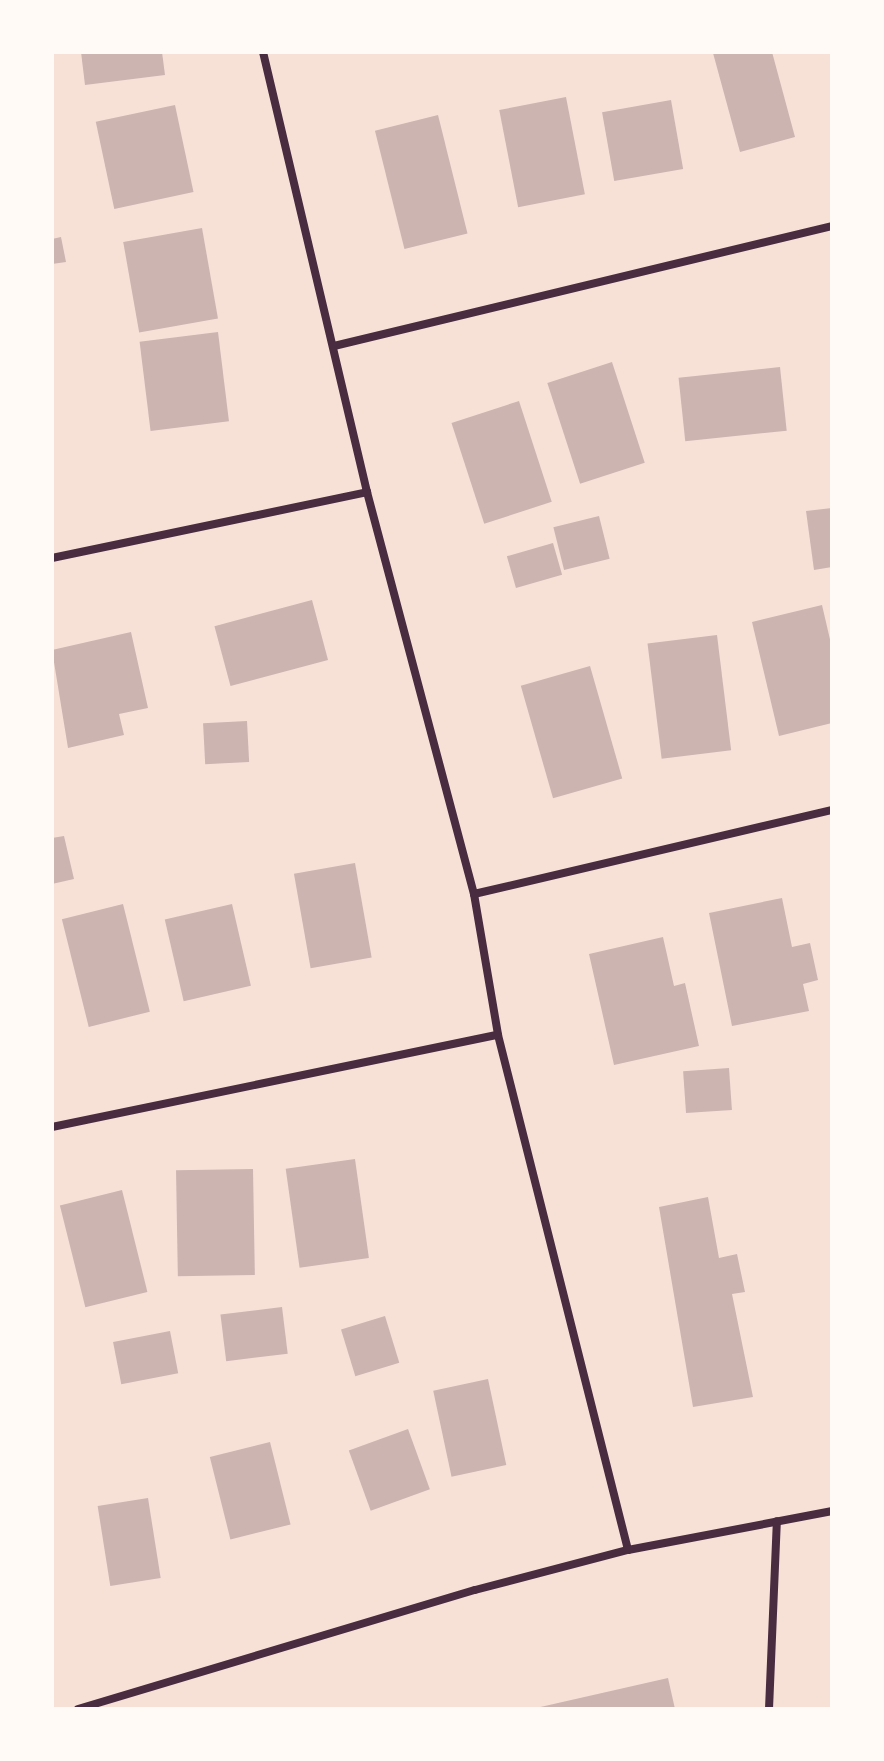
<!DOCTYPE html>
<html>
<head>
<meta charset="utf-8">
<style>
	body { margin:0 }
	#map { position:relative; width:884px; height:1761px; overflow:hidden; background:#f7e1d7; font-family:"Exo 2",sans-serif }
	div>[style] { position:absolute }
	.building>* { inset:0; background:#ccb4b1; transform-origin:0 0 }
	.minor>* { height:8px; margin:-4px; padding:0 4px; transform-origin:4px; border-radius:4px; background:#4a2c40 }
	span { translate:-50% -50%; white-space:nowrap; text-align:center; line-height:1.15; -webkit-text-stroke:6px #fffaf5; paint-order:stroke }
	.frame { position:absolute; inset:0; border:54px solid #fffaf5; pointer-events:none }
</style>
</head>
<body>
<div id="map">
	<div class="building">
		<i style="clip-path:polygon(81px 52px,162px 52px,165px 75px,85px 85px)"></i>
		<i style="clip-path:polygon(772px 52px,795px 137px,740px 152px,713px 53px)"></i>
		<i style="left:566px;top:97px;width:99px;height:68px;rotate:79deg"></i>
		<i style="left:671px;top:100px;width:70px;height:70px;rotate:80deg"></i>
		<i style="left:175px;top:105px;width:89px;height:81px;rotate:78deg"></i>
		<i style="left:438px;top:115px;width:122px;height:65px;rotate:76deg"></i>
		<i style="left:202px;top:228px;width:92px;height:80px;rotate:80deg"></i>
		<i style="clip-path:polygon(61px 237px,66px 262px,52px 264px,52px 239px)"></i>
		<i style="left:218px;top:332px;width:90px;height:79px;rotate:83deg"></i>
		<i style="left:612px;top:362px;width:106px;height:68px;rotate:72deg"></i>
		<i style="left:780px;top:367px;width:64px;height:102px;rotate:84deg"></i>
		<i style="left:519px;top:401px;width:106px;height:71px;rotate:72deg"></i>
		<i style="clip-path:polygon(832px 508px,832px 567px,814px 570px,806px 511px)"></i>
		<i style="left:599px;top:516px;width:44px;height:47px;rotate:76deg"></i>
		<i style="left:553px;top:543px;width:33px;height:48px;rotate:74deg"></i>
		<i style="left:312px;top:600px;width:62px;height:101px;rotate:75deg"></i>
		<i style="clip-path:polygon(822px 605px,832px 648px,832px 723px,779px 736px,752px 622px)"></i>
		<i style="clip-path:polygon(131px 632px,148px 708px,119px 714px,124px 735px,68px 748px,52px 650px)"></i>
		<i style="left:717px;top:635px;width:116px;height:70px;rotate:83deg"></i>
		<i style="left:590px;top:666px;width:117px;height:72px;rotate:74deg"></i>
		<i style="left:247px;top:721px;width:41px;height:44px;rotate:87deg"></i>
		<i style="clip-path:polygon(64px 836px,74px 879px,52px 884px,52px 838px)"></i>
		<i style="left:355px;top:863px;width:96px;height:62px;rotate:80deg"></i>
		<i style="clip-path:polygon(782px 898px,792px 947px,810px 943px,818px 980px,803px 984px,809px 1011px,732px 1026px,709px 913px)"></i>
		<i style="left:123px;top:904px;width:111px;height:63px;rotate:76deg"></i>
		<i style="left:232px;top:904px;width:84px;height:69px;rotate:77deg"></i>
		<i style="clip-path:polygon(663px 937px,674px 986px,685px 983px,699px 1046px,614px 1065px,589px 954px)"></i>
		<i style="left:729px;top:1068px;width:42px;height:46px;rotate:86deg"></i>
		<i style="left:355px;top:1159px;width:100px;height:70px;rotate:82deg"></i>
		<i style="left:253px;top:1169px;width:106px;height:77px;rotate:89deg"></i>
		<i style="left:122px;top:1190px;width:105px;height:64px;rotate:76deg"></i>
		<i style="clip-path:polygon(708px 1197px,719px 1258px,737px 1254px,745px 1292px,732px 1294px,753px 1397px,693px 1407px,659px 1207px)"></i>
		<i style="left:282px;top:1307px;width:47px;height:62px;rotate:83deg"></i>
		<i style="left:385px;top:1316px;width:49px;height:46px;rotate:73deg"></i>
		<i style="left:170px;top:1331px;width:43px;height:58px;rotate:79deg"></i>
		<i style="left:488px;top:1379px;width:88px;height:56px;rotate:78deg"></i>
		<i style="left:408px;top:1429px;width:64px;height:63px;rotate:70deg"></i>
		<i style="left:270px;top:1442px;width:85px;height:62px;rotate:76deg"></i>
		<i style="left:148px;top:1498px;width:81px;height:51px;rotate:81deg"></i>
		<i style="clip-path:polygon(668px 1678px,675px 1709px,536px 1709px,536px 1708px)"></i>
	</div>
	<div class="minor">
		<i style="left:263px;top:52px;width:452px;rotate:76.7deg"></i>
		<i style="left:367px;top:492px;width:416px;rotate:75.1deg"></i>
		<i style="left:474px;top:894px;width:143px;rotate:80.3deg"></i>
		<i style="left:498px;top:1035px;width:531px;rotate:75.83deg"></i>
		<i style="left:334px;top:346px;width:512px;rotate:-13.55deg"></i>
		<i style="left:52px;top:558px;width:322px;rotate:-11.8deg"></i>
		<i style="left:474px;top:894px;width:368px;rotate:-13.2deg"></i>
		<i style="left:52px;top:1127px;width:455px;rotate:-11.7deg"></i>
		<i style="left:78px;top:1709px;width:414px;rotate:-16.7deg"></i>
		<i style="left:475px;top:1590px;width:158px;rotate:-14.7deg"></i>
		<i style="left:628px;top:1550px;width:208px;rotate:-10.8deg"></i>
		<i style="left:769px;top:1709px;width:188px;rotate:-87.6deg"></i>
	</div>
	<div class="frame"></div>
</div>
</body>
</html>
